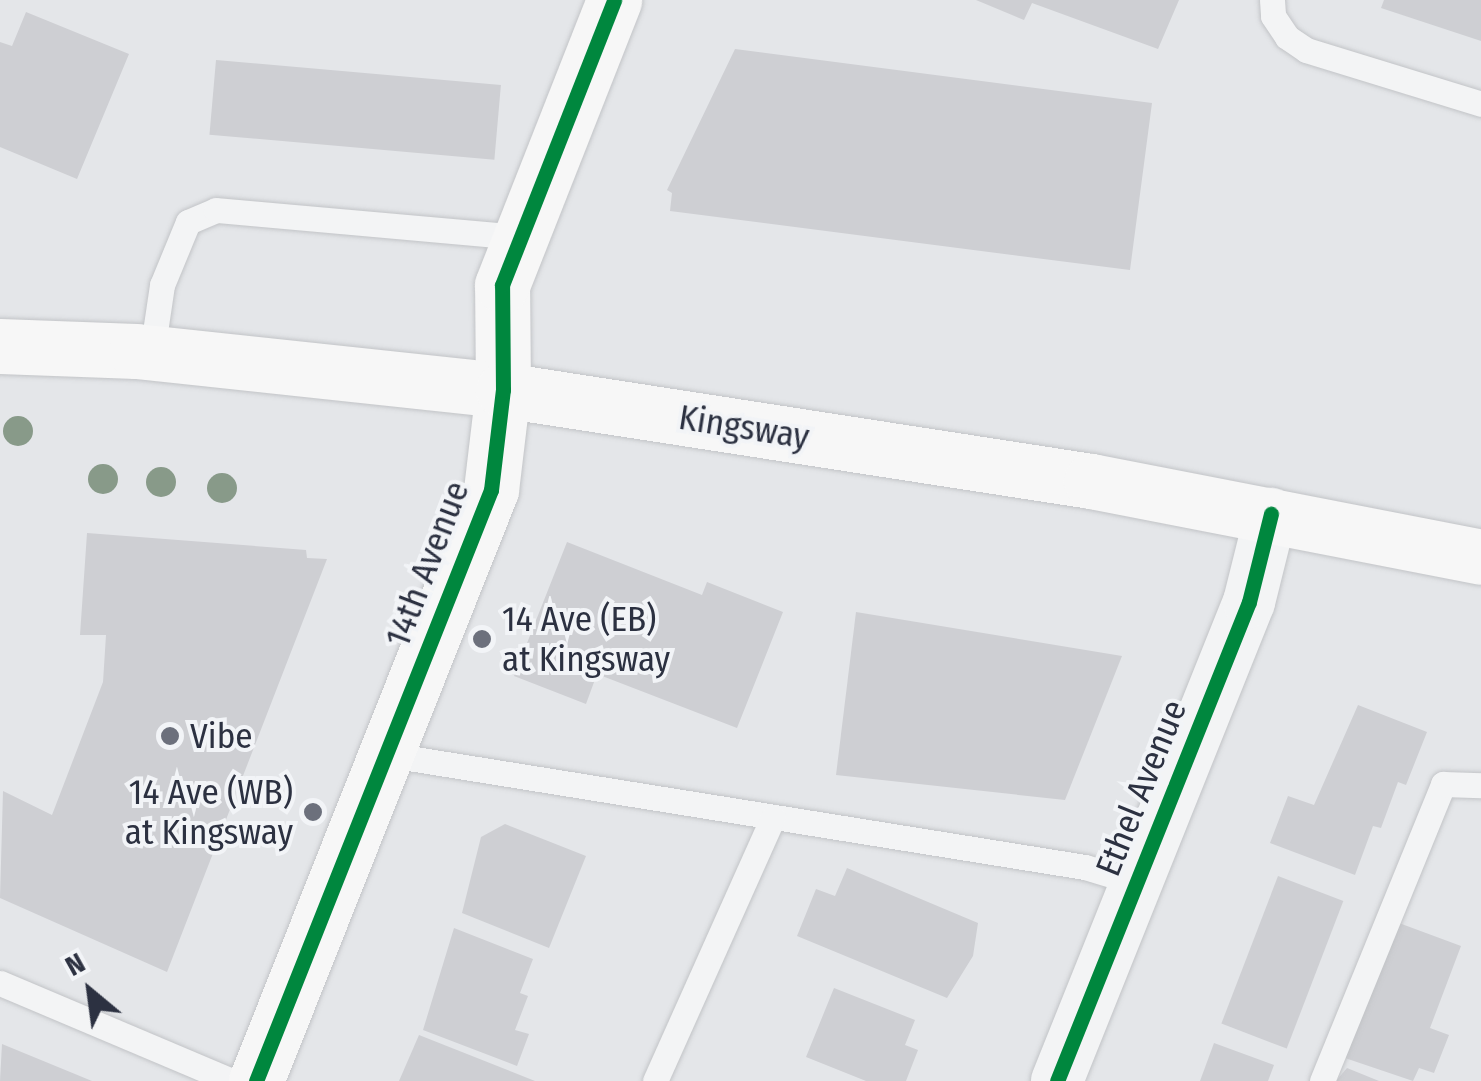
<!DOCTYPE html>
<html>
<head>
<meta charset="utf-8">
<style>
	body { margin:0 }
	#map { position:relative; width:1481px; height:1081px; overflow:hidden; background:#e4e6e9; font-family:"Fira Sans Condensed",sans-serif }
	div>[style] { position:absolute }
	.building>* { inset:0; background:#cecfd3; transform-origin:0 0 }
	.roads { filter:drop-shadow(0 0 2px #c2c4c7) drop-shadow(0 0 2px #c2c4c7) }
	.lane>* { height:25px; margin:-12.5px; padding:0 12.5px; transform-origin:12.5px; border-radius:12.5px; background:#f3f4f5 }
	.street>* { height:52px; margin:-26px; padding:0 26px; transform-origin:26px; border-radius:26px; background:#f3f4f5 }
	.secondary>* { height:55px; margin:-27.5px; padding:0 27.5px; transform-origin:27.5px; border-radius:27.5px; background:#f7f7f7 }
	.primary>* { height:55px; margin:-27.5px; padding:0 27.5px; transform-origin:27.5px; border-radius:27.5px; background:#f7f7f7 }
	.cycleway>* { height:15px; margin:-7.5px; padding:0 7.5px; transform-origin:7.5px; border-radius:7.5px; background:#00873e }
	.trees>* { width:30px; height:30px; margin:-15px; border-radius:50%; background:#889a89 }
	.dots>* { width:28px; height:28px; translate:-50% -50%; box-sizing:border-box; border:5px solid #f2f4f7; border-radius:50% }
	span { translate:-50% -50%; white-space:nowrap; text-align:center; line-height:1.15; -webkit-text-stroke:8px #f2f4f7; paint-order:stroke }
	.street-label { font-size:35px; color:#2c3141 }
	.poi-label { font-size:35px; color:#2c3141 }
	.left { translate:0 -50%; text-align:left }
	.right { translate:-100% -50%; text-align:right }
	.north { position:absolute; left:40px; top:941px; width:100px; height:100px; -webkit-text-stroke:8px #f2f4f7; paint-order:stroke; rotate:331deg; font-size:28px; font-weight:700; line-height:40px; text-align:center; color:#2c3141 }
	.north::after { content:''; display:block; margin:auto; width:35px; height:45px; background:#2c3141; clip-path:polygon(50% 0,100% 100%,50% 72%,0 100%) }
</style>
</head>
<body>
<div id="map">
	<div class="building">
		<i style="clip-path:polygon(976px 0,1179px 0,1158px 49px,1032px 3px,1024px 20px)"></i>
		<i style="clip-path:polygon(1384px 0,1481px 0,1481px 41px,1381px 8px)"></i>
		<i style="clip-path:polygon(26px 12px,129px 54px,77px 179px,0 147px,0 42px,12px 46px)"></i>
		<i style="clip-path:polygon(735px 49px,1152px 103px,1130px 270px,670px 211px,672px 193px,667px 190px)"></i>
		<i style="left:216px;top:60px;width:286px;height:75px;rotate:5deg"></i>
		<i style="clip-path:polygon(87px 533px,306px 550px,307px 558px,327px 559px,167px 972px,0 898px,3px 791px,52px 815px,103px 682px,106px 635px,80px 635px)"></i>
		<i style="clip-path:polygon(567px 542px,702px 595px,707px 582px,783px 612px,737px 728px,597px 674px,586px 704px,514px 676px)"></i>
		<i style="clip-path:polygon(856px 612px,1122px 656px,1065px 800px,836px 775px)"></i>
		<i style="clip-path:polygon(1358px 705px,1427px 732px,1406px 785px,1398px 782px,1381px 828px,1373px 826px,1355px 875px,1270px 843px,1288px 796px,1314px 805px)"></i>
		<i style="clip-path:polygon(505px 824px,586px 856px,549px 948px,462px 913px,481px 837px)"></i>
		<i style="clip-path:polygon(847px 868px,978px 923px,973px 956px,947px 998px,797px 936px,816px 889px,835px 896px)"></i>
		<i style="left:1278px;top:876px;width:70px;height:158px;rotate:21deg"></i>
		<i style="clip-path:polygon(1399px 923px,1461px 946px,1430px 1028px,1449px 1035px,1434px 1073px,1419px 1068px,1413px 1081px,1345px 1058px)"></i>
		<i style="clip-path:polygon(454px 928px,533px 959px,520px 993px,528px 996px,515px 1030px,529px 1034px,517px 1066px,423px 1030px)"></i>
		<i style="clip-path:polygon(834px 988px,915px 1020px,905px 1045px,918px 1050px,906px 1081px,866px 1081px,806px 1057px)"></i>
		<i style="clip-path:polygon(419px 1035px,535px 1081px,399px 1081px)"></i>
		<i style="clip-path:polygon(1214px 1043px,1274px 1065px,1268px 1081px,1200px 1081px)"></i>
		<i style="clip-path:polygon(2px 1044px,92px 1081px,0 1081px)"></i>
		<i style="clip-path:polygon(1347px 1068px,1379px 1081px,1336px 1081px)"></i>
	</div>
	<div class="roads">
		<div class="lane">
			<i style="left:1272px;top:0;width:16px;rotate:86deg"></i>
			<i style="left:1273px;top:16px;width:25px;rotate:56deg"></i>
			<i style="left:1287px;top:37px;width:23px;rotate:34deg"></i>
			<i style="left:1306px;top:50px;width:183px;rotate:17.1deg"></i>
			<i style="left:152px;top:352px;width:68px;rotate:-81.5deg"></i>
			<i style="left:162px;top:285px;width:68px;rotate:-67.6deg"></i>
			<i style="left:188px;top:222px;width:30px;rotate:-23deg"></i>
			<i style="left:216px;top:210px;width:306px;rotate:5.1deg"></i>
			<i style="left:384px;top:754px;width:710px;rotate:9.16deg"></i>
			<i style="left:1085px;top:867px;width:51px;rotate:17deg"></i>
			<i style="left:0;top:983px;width:252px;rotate:22.9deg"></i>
			<i style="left:655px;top:1081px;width:289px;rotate:-65.9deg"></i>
			<i style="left:1322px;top:1081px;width:321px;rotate:-67.8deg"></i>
			<i style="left:1443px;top:784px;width:38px;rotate:2deg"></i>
		</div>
		<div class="street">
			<i style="left:1057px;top:1081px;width:516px;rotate:-68.16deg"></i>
			<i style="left:1249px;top:602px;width:91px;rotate:-76deg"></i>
		</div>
		<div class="secondary">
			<i style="left:256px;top:1081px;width:636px;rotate:-68.32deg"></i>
			<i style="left:491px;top:490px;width:101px;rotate:-83.2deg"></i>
			<i style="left:503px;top:390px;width:105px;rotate:-90.5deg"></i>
			<i style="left:502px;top:285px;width:306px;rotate:-68.5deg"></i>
		</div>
		<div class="primary">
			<i style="left:0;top:346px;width:136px;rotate:2.1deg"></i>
			<i style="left:136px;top:351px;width:369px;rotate:6.1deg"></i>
			<i style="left:503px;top:390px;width:595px;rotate:8.8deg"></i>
			<i style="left:1091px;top:481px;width:397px;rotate:11deg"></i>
		</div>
	</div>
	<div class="cycleway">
		<i style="left:256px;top:1081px;width:636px;rotate:-68.32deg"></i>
		<i style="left:491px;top:490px;width:101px;rotate:-83.2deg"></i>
		<i style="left:503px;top:390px;width:105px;rotate:-90.5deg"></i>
		<i style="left:502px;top:285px;width:306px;rotate:-68.5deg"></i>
		<i style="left:1057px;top:1081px;width:516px;rotate:-68.16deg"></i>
		<i style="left:1249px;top:602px;width:91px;rotate:-76deg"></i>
	</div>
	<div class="trees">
		<i style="left:18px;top:431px"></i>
		<i style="left:103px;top:479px"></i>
		<i style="left:161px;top:482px"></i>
		<i style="left:222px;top:488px"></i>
	</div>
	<div class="dots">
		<i style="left:482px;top:639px;background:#6c707c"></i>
		<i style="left:170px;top:736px;background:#6c707c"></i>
		<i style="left:313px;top:812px;background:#6c707c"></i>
	</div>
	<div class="street-label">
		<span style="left:744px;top:427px;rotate:9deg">Kingsway</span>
		<span style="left:427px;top:564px;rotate:-69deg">14th Avenue</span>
		<span style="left:1141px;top:788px;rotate:-68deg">Ethel Avenue</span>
	</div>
	<div class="poi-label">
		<span class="left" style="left:502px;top:639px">14 Ave (EB)<br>at Kingsway</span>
		<span class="left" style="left:190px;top:736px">Vibe</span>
		<span class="right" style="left:293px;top:812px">14 Ave (WB)<br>at Kingsway</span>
	</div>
	<div class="north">N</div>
</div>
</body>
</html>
